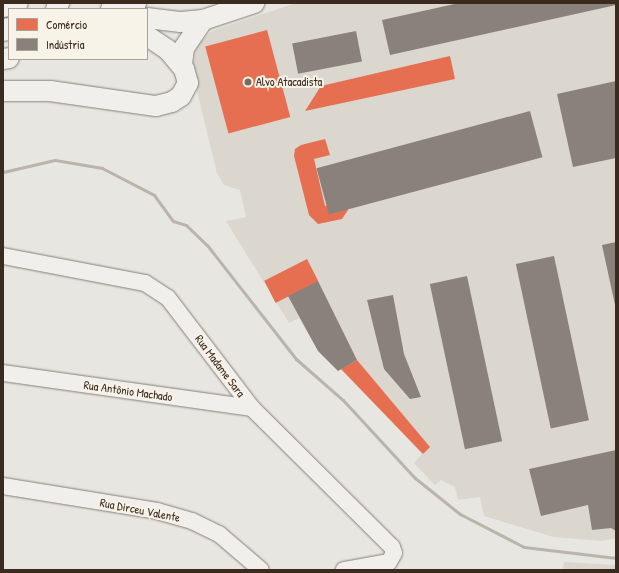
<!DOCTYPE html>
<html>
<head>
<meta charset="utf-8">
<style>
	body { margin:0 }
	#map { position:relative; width:619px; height:573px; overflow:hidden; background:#e8e6e0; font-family:"Patrick Hand",sans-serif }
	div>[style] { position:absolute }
	.built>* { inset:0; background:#dbd7ce }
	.shops>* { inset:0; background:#e76f51; transform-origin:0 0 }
	.industry>* { inset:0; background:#8a817c; transform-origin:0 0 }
	.stream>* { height:3px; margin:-1.5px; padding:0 1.5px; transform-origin:1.5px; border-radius:1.5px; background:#bbb4aa }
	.roads { filter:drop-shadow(0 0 1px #84807a) drop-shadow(0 0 1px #84807a) }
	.minor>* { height:16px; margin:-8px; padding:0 8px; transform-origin:8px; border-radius:8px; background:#f0efeb }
	.major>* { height:20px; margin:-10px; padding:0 10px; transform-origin:10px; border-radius:10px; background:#f0efeb }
	.highway>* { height:22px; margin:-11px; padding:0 11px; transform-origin:11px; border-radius:11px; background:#f0efeb }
	.dots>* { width:11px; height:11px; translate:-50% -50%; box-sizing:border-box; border:2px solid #f7f3e8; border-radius:50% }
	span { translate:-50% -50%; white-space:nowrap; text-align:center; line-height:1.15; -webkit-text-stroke:4px #f7f3e8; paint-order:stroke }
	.poi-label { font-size:12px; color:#3b2a1e }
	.left { translate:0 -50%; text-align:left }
	.street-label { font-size:12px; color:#3b2a1e }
	.frame { position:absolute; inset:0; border:4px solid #3b2a1e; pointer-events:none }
	.legend { position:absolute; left:8px; top:8px; width:140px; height:52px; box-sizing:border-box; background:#f7f3e8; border:1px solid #aca397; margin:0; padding:5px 7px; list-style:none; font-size:12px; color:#3b2a1e }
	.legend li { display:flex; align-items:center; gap:8px; height:20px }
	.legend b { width:20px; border:1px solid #aca397 }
</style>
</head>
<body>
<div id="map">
	<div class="built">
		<i style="clip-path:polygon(296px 3px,616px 3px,616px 538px,602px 541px,553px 537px,484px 516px,480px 497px,458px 500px,455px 487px,441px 480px,435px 485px,414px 463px,422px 454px,341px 369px,338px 371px,318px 351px,299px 318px,289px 323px,226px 221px,246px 217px,240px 190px,224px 185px,217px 173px,192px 71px,197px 45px,212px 31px)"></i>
		<i style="clip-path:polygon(564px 562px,616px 565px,616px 570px,563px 570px)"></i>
	</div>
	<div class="shops">
		<i style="left:267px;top:30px;width:90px;height:64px;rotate:75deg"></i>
		<i style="clip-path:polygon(450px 56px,455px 79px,305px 111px,321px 86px)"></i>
		<i style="clip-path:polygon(325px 139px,330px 155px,314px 159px,325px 206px,346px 201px,348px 210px,342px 219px,318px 224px,309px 215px,294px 156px,295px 149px,301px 145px)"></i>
		<i style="left:307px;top:259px;width:25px;height:48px;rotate:63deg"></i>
		<i style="clip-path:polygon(357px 360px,430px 447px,423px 454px,341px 369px)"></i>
	</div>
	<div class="industry">
		<i style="clip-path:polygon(459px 3px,616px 3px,616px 5px,390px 55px,382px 20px)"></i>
		<i style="left:356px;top:31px;width:31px;height:65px;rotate:79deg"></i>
		<i style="clip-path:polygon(616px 81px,616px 158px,573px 167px,557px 94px)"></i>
		<i style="left:530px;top:111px;width:48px;height:221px;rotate:75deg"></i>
		<i style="clip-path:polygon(616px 242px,616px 304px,615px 305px,602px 245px)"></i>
		<i style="left:554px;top:256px;width:168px;height:39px;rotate:78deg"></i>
		<i style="left:467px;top:276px;width:169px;height:38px;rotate:78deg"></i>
		<i style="clip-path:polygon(318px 281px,357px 360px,338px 371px,318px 351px,288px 296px)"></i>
		<i style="clip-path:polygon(393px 295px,404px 354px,421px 397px,410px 399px,384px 369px,367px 300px)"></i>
		<i style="clip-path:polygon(616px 450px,616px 531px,611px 528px,592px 530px,588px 505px,541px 516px,529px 469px)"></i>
	</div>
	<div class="stream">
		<i style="left:3px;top:172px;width:53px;rotate:-13deg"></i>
		<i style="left:55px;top:160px;width:48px;rotate:9.7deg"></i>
		<i style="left:102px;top:168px;width:59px;rotate:27.4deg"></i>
		<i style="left:154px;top:195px;width:32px;rotate:54deg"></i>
		<i style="left:173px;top:221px;width:14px;rotate:17deg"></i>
		<i style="left:186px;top:225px;width:29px;rotate:44deg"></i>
		<i style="left:207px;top:245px;width:145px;rotate:52deg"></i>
		<i style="left:296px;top:359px;width:62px;rotate:41.1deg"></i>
		<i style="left:343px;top:400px;width:106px;rotate:47.3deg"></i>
		<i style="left:415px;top:478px;width:58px;rotate:38.7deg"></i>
		<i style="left:460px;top:514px;width:72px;rotate:27.3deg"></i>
		<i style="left:524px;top:547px;width:93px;rotate:6.8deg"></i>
	</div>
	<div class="roads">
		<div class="minor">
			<i style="left:3px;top:256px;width:145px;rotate:10.8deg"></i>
			<i style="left:145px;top:283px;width:27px;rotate:33deg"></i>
			<i style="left:168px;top:298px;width:138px;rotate:52.6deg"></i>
			<i style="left:252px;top:408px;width:197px;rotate:44.8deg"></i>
			<i style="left:392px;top:547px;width:6px;rotate:72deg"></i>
			<i style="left:394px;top:553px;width:10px;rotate:119deg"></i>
			<i style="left:389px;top:562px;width:46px;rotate:169.9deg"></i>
			<i style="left:3px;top:373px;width:251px;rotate:8deg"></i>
			<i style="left:3px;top:486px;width:156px;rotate:9.2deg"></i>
			<i style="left:157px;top:511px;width:36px;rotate:16deg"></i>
			<i style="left:192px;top:521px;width:30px;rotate:26deg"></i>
			<i style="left:219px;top:534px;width:55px;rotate:40.6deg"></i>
		</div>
		<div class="major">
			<i style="left:56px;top:9px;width:7px;rotate:-63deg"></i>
			<i style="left:147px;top:18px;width:34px;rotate:7deg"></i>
			<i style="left:181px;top:22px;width:22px;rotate:-5deg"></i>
			<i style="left:203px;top:20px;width:54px;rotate:-18.4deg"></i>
			<i style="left:3px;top:59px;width:6px;rotate:-9deg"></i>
			<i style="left:182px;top:64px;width:16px;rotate:-83deg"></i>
			<i style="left:184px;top:48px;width:34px;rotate:-56deg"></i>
			<i style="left:3px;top:91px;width:47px"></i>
			<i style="left:50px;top:91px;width:107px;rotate:8.1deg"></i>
			<i style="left:156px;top:106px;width:16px;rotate:-14deg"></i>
			<i style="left:172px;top:102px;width:11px;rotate:-34deg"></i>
			<i style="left:181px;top:96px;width:15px;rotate:-62deg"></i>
			<i style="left:188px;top:83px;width:15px;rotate:-106deg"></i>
			<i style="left:184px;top:69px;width:25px;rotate:-130deg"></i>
			<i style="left:168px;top:50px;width:25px;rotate:-146deg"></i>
		</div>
		<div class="highway">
			<i style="left:3px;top:6px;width:14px;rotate:-12deg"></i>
			<i style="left:112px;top:9px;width:24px;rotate:-15deg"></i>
			<i style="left:3px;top:30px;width:6px;rotate:-9deg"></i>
		</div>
	</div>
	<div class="dots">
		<i style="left:248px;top:82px;background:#786c62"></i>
	</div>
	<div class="poi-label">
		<span class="left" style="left:256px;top:82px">Alvo Atacadista</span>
	</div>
	<div class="street-label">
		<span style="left:220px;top:366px;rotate:53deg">Rua Madame Sara</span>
		<span style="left:128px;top:391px;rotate:8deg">Rua Antônio Machado</span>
		<span style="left:140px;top:510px;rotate:11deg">Rua Dirceu Valente</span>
	</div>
	<div class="frame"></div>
	<ul class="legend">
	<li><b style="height:11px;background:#e76f51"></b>Comércio</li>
	<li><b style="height:11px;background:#8a817c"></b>Indústria</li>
	</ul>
</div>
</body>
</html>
